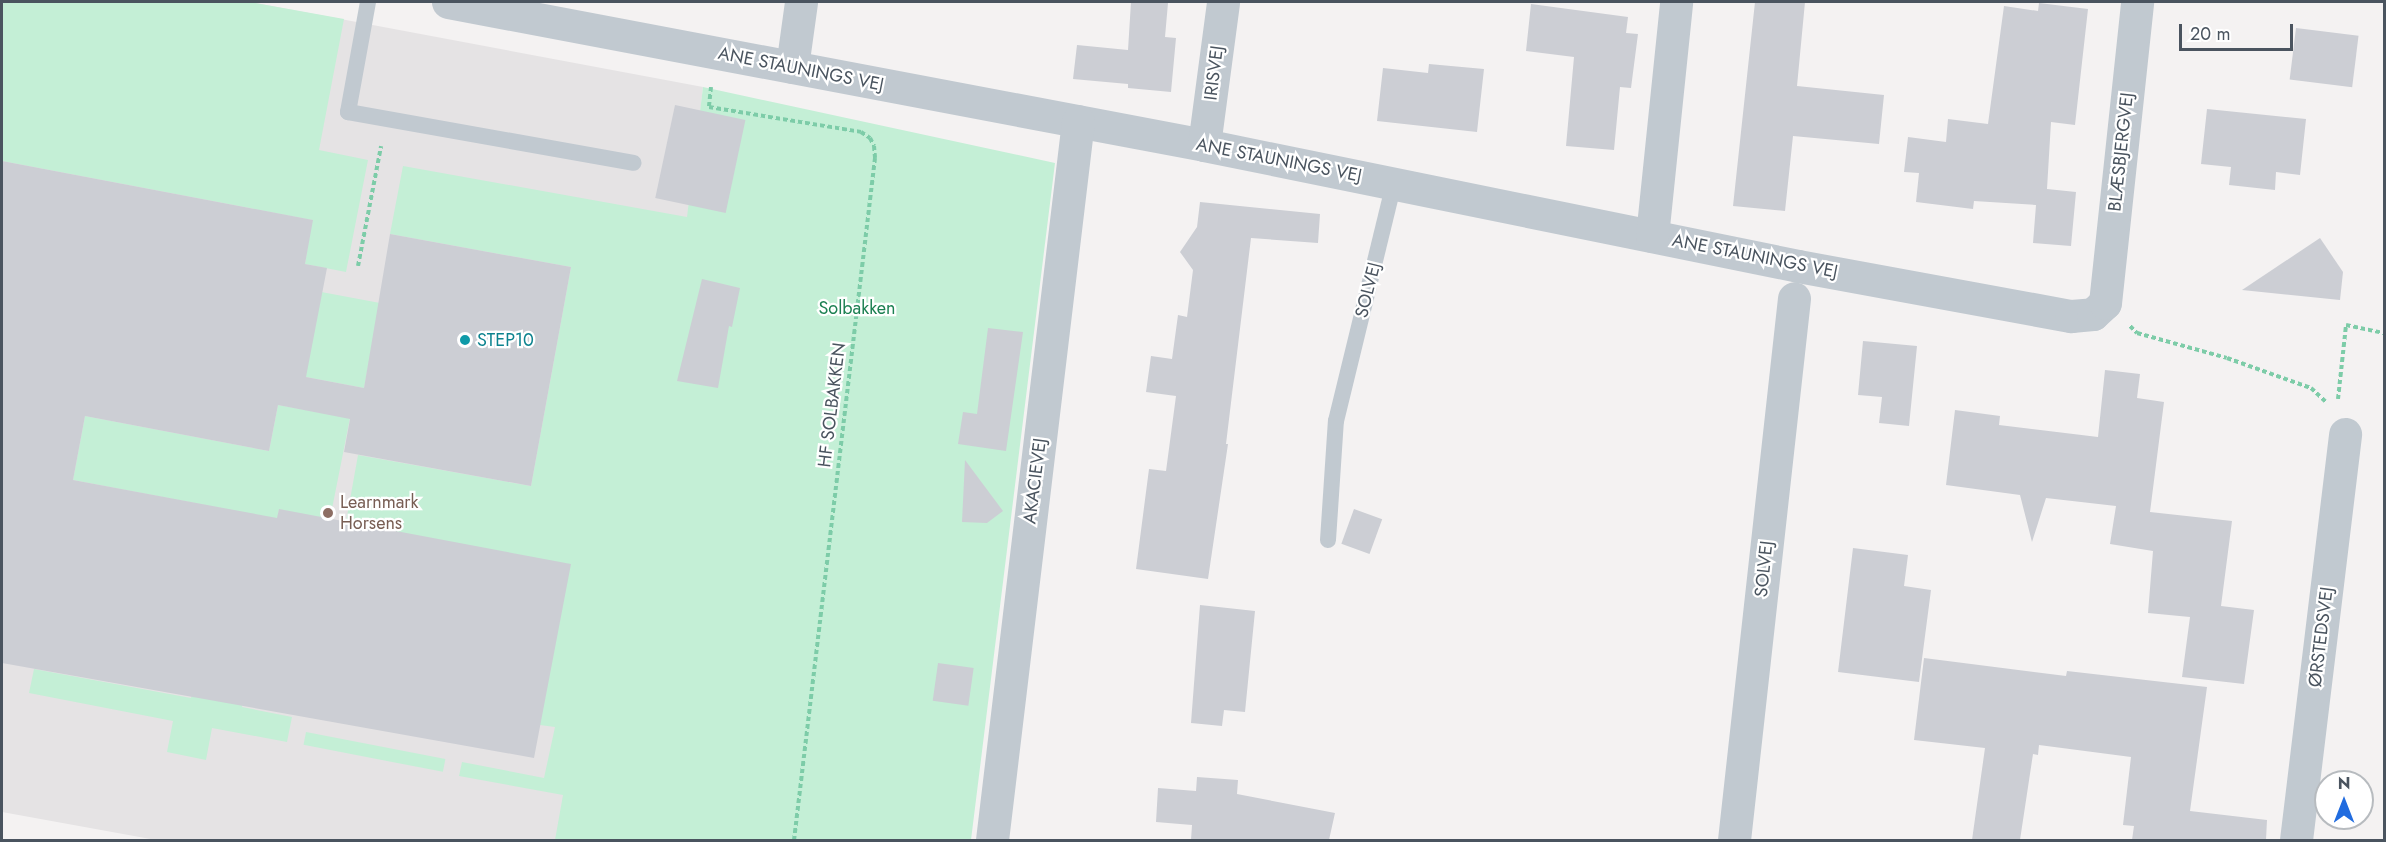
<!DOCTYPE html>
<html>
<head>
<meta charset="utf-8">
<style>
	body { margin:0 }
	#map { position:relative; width:2386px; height:842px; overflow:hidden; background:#f4f2f2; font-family:Jost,sans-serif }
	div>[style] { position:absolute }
	.education>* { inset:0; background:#e5e3e4 }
	.green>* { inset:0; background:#c4efd6; transform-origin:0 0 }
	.building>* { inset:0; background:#ccced4; transform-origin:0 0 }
	.path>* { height:4px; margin-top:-2px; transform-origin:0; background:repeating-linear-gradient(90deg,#7dcca8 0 4.5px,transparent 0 7.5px) }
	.service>* { height:16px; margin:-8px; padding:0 8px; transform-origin:8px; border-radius:8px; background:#c1c9d0 }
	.minor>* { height:33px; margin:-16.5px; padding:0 16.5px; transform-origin:16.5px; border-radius:16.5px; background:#c1c9d0 }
	.dots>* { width:16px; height:16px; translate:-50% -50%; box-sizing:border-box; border:3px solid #fff; border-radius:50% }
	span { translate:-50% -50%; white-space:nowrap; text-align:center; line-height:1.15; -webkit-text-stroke:4.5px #fff; paint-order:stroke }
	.street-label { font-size:18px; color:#4a545f }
	.park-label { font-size:18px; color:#1c8052 }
	.culture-label { font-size:18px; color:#0d838f }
	.left { translate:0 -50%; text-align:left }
	.education-label { font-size:18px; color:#785e54 }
	.frame { position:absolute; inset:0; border:3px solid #4a545f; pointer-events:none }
	.north { position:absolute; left:2314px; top:770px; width:60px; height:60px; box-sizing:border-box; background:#fff; border:2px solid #b7bbbf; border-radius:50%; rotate:0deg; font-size:16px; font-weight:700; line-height:24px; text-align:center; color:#4a545f }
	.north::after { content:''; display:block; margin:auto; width:21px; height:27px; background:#216cdf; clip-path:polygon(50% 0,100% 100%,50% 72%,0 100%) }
	.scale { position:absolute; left:2179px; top:24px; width:114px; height:27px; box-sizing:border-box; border:3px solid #4a545f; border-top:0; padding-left:8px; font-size:18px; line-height:21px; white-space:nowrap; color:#4a545f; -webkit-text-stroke:4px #fff; paint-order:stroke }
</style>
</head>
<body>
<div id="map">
	<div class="education">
		<i style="clip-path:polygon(2px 2px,250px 2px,703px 87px,618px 840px,156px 840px,2px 812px)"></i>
	</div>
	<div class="green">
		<i style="clip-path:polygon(2px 2px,250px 2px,344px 19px,319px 150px,368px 160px,346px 272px,305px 264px,312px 220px,2px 161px)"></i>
		<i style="clip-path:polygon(703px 87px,1055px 163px,971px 840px,555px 840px,563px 795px,459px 776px,462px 762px,544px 778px,555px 727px,540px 725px,346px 522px,358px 455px,531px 486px,571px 267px,390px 234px,403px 166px,687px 217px)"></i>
		<i style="clip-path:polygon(300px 288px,380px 303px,364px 388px,306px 377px)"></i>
		<i style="clip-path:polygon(278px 405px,350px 418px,330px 519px,279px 510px,242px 707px,292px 717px,287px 742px,212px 728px,206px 760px,167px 752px,173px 721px,29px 693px,34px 669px,191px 698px,226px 509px,73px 480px,85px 416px,269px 451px)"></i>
		<i style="left:306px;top:732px;width:142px;height:13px;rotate:11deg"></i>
	</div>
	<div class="building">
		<i style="clip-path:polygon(1131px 2px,1168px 3px,1165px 37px,1176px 38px,1171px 92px,1128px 88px,1128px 84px,1073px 79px,1077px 45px,1128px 50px)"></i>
		<i style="clip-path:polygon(1755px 2px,1805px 2px,1797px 86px,1884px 95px,1879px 144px,1793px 136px,1785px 211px,1733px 206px)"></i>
		<i style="clip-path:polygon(2039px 3px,2088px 9px,2075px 125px,2051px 122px,2047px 189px,2076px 192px,2071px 246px,2033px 243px,2036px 205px,1974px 201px,1973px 209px,1916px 202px,1919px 173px,1904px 172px,1908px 137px,1946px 142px,1948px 119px,1988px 124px,2004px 6px,2038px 11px)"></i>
		<i style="clip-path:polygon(1531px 4px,1628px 17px,1626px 33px,1638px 34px,1631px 88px,1620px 87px,1614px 150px,1566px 146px,1574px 57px,1526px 51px)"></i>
		<i style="left:2296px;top:28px;width:63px;height:52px;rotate:7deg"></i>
		<i style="clip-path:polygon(1429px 64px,1484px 69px,1477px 132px,1377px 121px,1383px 68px,1428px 73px)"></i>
		<i style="left:675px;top:105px;width:72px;height:95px;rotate:12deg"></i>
		<i style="clip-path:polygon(2207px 109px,2306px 119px,2300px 175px,2276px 172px,2275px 190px,2229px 185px,2231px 167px,2201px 164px)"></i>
		<i style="clip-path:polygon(2px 161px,313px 220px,305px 264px,327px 268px,306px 377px,364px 388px,390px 234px,571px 267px,531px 486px,344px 452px,350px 419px,278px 405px,269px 451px,85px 416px,73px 480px,277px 518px,279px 509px,571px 564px,534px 758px,2px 663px)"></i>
		<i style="clip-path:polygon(1200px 202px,1320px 214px,1318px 243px,1251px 238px,1226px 444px,1228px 444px,1208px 579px,1136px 569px,1149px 469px,1166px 471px,1176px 396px,1146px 392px,1151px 356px,1172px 359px,1178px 315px,1187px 317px,1193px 270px,1180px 252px,1197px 227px)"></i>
		<i style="clip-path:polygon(2320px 238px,2343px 272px,2340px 300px,2242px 290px)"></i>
		<i style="clip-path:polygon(702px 279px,740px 288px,732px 327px,729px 326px,718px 388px,677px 381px)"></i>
		<i style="clip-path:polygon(988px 328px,1023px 332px,1006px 451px,958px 444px,963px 412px,977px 414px)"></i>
		<i style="clip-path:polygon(1863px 341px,1917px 346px,1909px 426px,1879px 423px,1882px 397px,1858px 395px)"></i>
		<i style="clip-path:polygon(2105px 370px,2140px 374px,2137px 398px,2164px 402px,2150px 512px,2232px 521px,2221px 606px,2254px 610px,2244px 684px,2182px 677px,2190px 617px,2148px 613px,2153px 551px,2110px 544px,2116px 506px,2046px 498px,2032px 542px,2020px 495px,1946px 485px,1955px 410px,2000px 416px,1999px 425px,2098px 437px)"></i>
		<i style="clip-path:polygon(965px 460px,1003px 511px,987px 523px,962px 522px)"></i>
		<i style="left:1354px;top:509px;width:30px;height:37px;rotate:20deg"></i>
		<i style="clip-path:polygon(1853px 548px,1908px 555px,1904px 586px,1931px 590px,1919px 682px,1838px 672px)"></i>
		<i style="clip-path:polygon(1200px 605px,1255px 611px,1245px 712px,1224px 710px,1222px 726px,1191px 723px)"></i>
		<i style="clip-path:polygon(1924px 658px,2066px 676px,2067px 671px,2207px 687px,2190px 811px,2267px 820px,2266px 840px,2132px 840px,2134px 826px,2123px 825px,2131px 757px,2039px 745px,2038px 755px,2033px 754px,2020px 840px,1972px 840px,1985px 748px,1914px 740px)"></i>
		<i style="left:938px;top:663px;width:36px;height:38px;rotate:8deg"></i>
		<i style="clip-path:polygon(1197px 777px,1238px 780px,1237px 794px,1335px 813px,1329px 840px,1191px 840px,1192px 825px,1156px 822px,1158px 788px,1196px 791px)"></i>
	</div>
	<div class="path">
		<i style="left:711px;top:87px;width:20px;rotate:96deg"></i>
		<i style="left:709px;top:107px;width:154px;rotate:9.3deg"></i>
		<i style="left:861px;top:132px;width:11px;rotate:34deg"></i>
		<i style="left:870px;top:138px;width:9px;rotate:63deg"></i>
		<i style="left:874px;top:146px;width:12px;rotate:85deg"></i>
		<i style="left:875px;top:158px;width:687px;rotate:96.77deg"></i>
		<i style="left:358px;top:266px;width:122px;rotate:-79.1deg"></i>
		<i style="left:2130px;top:326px;width:10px;rotate:45deg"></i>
		<i style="left:2137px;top:333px;width:93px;rotate:15.5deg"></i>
		<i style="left:2227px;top:358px;width:89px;rotate:19.7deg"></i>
		<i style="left:2311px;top:388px;width:22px;rotate:43deg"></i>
		<i style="left:2338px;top:399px;width:74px;rotate:-83.8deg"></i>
		<i style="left:2346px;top:325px;width:39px;rotate:12deg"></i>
	</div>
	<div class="service">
		<i style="left:368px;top:2px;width:112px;rotate:100.3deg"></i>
		<i style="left:348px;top:112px;width:290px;rotate:10.1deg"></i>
		<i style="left:1328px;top:540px;width:119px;rotate:-86.2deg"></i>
		<i style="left:1336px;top:421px;width:245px;rotate:-76.3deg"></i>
	</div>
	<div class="minor">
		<i style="left:448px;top:2px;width:769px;rotate:10.71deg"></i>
		<i style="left:1204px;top:145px;width:606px;rotate:11.51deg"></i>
		<i style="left:1798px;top:266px;width:278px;rotate:10.4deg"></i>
		<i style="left:2071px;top:316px;width:22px;rotate:-5deg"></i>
		<i style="left:2093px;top:314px;width:16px;rotate:-43deg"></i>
		<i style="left:2105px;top:303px;width:303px;rotate:-83.9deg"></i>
		<i style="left:792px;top:67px;width:66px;rotate:-82.1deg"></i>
		<i style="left:1204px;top:145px;width:144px;rotate:-82.4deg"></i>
		<i style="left:1652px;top:236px;width:235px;rotate:-84.1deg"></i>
		<i style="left:992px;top:840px;width:724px;rotate:-83.18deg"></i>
		<i style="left:1734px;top:840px;width:545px;rotate:-83.68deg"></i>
		<i style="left:2296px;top:840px;width:409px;rotate:-83.1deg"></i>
	</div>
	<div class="dots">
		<i style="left:465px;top:340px;background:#0f9aa8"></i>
		<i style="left:328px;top:513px;background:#8d6e63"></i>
	</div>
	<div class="street-label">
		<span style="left:801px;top:69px;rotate:11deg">ANE STAUNINGS VEJ</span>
		<span style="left:1214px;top:73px;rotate:-83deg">IRISVEJ</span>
		<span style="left:2121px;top:152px;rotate:-84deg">BLÆSBJERGVEJ</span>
		<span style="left:1279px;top:160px;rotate:11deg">ANE STAUNINGS VEJ</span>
		<span style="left:1755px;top:256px;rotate:11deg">ANE STAUNINGS VEJ</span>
		<span style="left:1368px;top:290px;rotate:-76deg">SOLVEJ</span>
		<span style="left:832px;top:405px;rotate:-83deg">HF SOLBAKKEN</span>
		<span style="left:1035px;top:481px;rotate:-83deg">AKACIEVEJ</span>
		<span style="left:1764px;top:569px;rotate:-84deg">SOLVEJ</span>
		<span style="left:2321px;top:637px;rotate:-83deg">ØRSTEDSVEJ</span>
	</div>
	<div class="park-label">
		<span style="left:857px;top:308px">Solbakken</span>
	</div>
	<div class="culture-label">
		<span class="left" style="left:477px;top:340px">STEP10</span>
	</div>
	<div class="education-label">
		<span class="left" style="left:340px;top:513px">Learnmark<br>Horsens</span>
	</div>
	<div class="frame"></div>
	<div class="north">N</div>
	<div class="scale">20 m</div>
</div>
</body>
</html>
